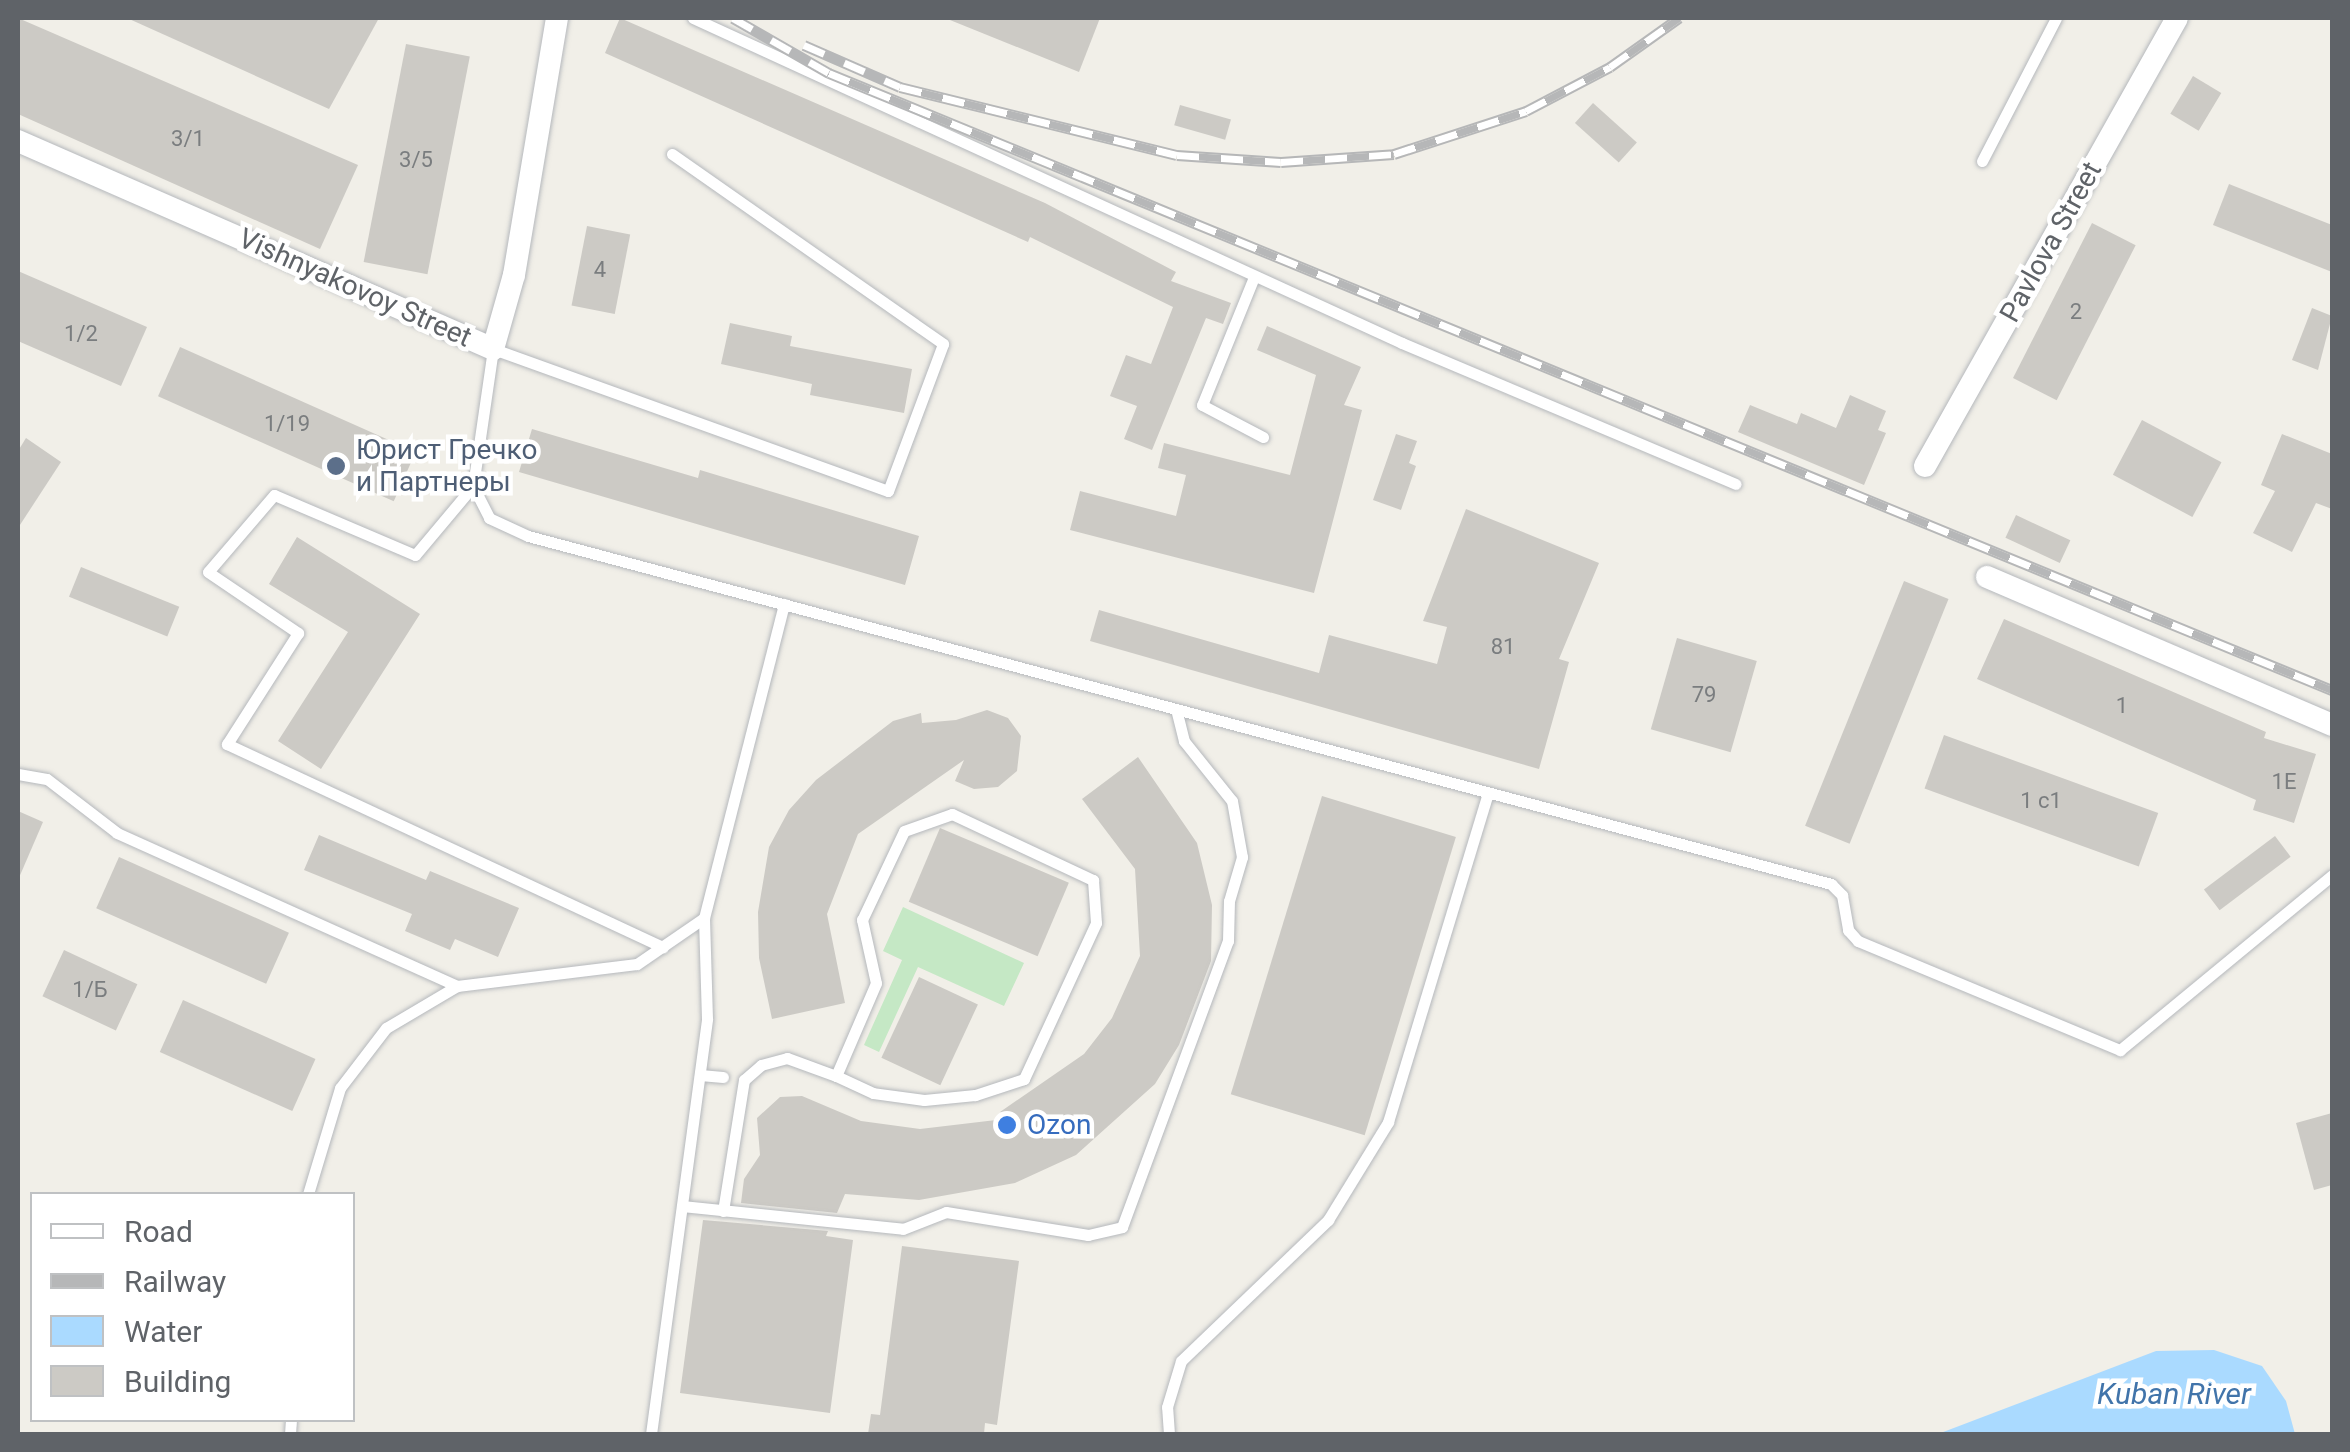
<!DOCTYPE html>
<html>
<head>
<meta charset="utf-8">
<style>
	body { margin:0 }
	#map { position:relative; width:2350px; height:1452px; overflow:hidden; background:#f1efe8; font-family:Roboto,sans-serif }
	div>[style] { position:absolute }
	.green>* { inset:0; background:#c5e8c5 }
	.water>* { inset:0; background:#aadaff }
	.building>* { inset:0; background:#cccac5; transform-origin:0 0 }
	.roads { filter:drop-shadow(0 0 2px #b5b8bc) drop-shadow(0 0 2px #b5b8bc) }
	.lane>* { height:11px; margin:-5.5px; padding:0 5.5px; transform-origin:5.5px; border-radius:5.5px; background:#fff }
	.street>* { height:22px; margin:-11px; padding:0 11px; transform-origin:11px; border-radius:11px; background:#fff }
	.rail>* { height:11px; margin-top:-5.5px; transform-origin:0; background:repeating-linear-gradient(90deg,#fff 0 22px,#b6b7b8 0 44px); box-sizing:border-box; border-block:2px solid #b6b7b8 }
	.dots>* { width:28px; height:28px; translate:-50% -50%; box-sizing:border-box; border:5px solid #fff; border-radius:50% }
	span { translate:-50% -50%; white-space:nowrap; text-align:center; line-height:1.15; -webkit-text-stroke:9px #fff; paint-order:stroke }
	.number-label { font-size:22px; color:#7a7d7f }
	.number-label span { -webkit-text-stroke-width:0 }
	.street-label { font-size:28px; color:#5f6368 }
	.service-label { font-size:28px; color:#4e5e75 }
	.left { translate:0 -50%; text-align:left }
	.shop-label { font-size:28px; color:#366cbe }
	.water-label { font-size:30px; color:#4174aa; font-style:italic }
	.frame { position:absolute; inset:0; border:20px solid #5f6368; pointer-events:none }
	.legend { position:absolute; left:30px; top:1192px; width:325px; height:230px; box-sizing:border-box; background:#fff; border:2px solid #bfc1c3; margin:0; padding:12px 18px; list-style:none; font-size:30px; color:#5f6368 }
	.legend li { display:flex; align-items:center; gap:20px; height:50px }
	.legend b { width:50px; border:2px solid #bfc1c3 }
</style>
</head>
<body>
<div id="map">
	<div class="green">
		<i style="clip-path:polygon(903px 907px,1024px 963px,1004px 1006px,918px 967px,879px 1052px,864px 1045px,902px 960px,883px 951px)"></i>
	</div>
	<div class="water">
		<i style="clip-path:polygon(2214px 1350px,2262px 1366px,2286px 1401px,2295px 1434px,1938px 1434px,2156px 1351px)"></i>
	</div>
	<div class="building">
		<i style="clip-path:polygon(18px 18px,358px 165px,320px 249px,18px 114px)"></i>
		<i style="clip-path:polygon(127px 18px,379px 18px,329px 109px)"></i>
		<i style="clip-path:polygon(620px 18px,1045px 203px,1176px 272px,1171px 281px,1231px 303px,1223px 324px,1206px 318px,1152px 450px,1124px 439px,1137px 406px,1110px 396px,1126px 355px,1151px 364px,1173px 307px,1030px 237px,1028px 242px,605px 53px)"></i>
		<i style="clip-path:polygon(945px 18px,1100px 18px,1079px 72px)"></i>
		<i style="left:406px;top:44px;width:65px;height:222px;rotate:11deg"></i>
		<i style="left:2193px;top:76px;width:33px;height:44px;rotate:31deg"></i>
		<i style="left:1593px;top:103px;width:59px;height:27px;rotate:42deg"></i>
		<i style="left:1180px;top:105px;width:53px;height:21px;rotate:16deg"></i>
		<i style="clip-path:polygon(2229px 184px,2332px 225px,2332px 272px,2213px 225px)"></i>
		<i style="left:2092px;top:223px;width:49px;height:174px;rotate:27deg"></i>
		<i style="left:587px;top:226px;width:44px;height:81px;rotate:11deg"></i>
		<i style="clip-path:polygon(18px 271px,147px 327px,121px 386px,18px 341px)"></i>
		<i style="clip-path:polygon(2312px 308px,2332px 316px,2318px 370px,2292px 360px)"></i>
		<i style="clip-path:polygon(730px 323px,792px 336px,790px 346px,912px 369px,904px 413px,810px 395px,812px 384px,721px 364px)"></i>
		<i style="clip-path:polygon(1267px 326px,1361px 367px,1344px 405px,1362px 410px,1314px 593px,1070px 530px,1080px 491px,1176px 516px,1186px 475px,1158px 468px,1164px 443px,1290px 475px,1316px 375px,1257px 350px)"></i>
		<i style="left:180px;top:347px;width:258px;height:54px;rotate:24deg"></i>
		<i style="clip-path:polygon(1850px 395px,1886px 411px,1878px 430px,1886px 433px,1864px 485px,1738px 432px,1750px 405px,1797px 424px,1801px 413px,1836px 428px)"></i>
		<i style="left:2142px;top:420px;width:90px;height:62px;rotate:28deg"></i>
		<i style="clip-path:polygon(532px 429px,698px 478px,700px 470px,919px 536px,905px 585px,519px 472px)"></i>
		<i style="clip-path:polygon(1396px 434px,1417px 441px,1409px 463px,1416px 466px,1401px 510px,1373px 500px)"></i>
		<i style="clip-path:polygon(2282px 434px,2332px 454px,2332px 509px,2316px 503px,2292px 552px,2253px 533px,2275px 491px,2261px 485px)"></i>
		<i style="clip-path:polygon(26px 438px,61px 462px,18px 528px,18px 451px)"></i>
		<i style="clip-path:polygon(1466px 509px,1599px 563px,1559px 659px,1569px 662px,1539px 769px,1090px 641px,1099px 610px,1319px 673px,1329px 635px,1437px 664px,1447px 627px,1423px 621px)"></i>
		<i style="left:2016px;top:515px;width:60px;height:25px;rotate:25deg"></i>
		<i style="clip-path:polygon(297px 537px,420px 614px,321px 769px,278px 741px,348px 632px,269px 584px)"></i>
		<i style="left:81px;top:567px;width:106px;height:32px;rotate:22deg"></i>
		<i style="left:1904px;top:581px;width:48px;height:264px;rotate:22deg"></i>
		<i style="clip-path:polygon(2004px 619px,2266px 732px,2264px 738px,2316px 754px,2294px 823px,2253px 810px,2256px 800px,1977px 679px)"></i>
		<i style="left:1677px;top:638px;width:83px;height:95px;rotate:16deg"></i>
		<i style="clip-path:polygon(987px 710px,1008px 718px,1021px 736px,1017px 771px,998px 787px,974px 789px,955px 781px,964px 760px,858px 834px,827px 914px,845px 1003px,772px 1019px,759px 958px,758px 912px,769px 847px,789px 810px,816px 780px,893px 721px,921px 713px,922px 723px,956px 720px)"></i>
		<i style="left:1944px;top:735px;width:228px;height:57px;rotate:20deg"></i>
		<i style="clip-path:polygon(1138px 757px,1197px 843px,1212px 905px,1211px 961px,1179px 1045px,1155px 1084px,1076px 1155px,1015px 1183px,919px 1200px,845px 1194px,837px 1213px,741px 1203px,744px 1179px,760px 1155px,757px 1118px,780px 1097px,802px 1096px,861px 1121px,920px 1129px,1013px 1118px,1000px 1112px,1084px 1054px,1112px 1018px,1140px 956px,1135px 869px,1082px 799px)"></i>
		<i style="left:1322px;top:796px;width:140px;height:312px;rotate:17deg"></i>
		<i style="clip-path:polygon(18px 811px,43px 822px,18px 880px)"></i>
		<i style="left:940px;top:828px;width:140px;height:80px;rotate:23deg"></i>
		<i style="clip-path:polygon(319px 835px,426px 880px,430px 871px,519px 908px,498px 957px,455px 939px,450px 950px,405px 931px,412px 914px,304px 870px)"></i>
		<i style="left:2275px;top:836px;width:26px;height:89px;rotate:53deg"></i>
		<i style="left:119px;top:857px;width:186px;height:56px;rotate:24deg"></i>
		<i style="left:64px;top:950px;width:81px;height:51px;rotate:25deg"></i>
		<i style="left:919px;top:977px;width:65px;height:89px;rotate:25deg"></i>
		<i style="left:183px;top:1000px;width:145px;height:57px;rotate:24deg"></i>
		<i style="clip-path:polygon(2332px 1113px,2332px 1185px,2314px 1190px,2296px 1123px)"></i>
		<i style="clip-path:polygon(703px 1220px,828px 1231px,826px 1236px,853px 1240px,830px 1413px,680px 1393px)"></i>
		<i style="clip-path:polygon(902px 1246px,1019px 1261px,997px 1425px,985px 1423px,984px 1434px,868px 1434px,871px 1414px,880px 1415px)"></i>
	</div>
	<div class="roads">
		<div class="lane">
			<i style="left:693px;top:18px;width:780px;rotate:24.63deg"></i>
			<i style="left:1402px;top:343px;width:362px;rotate:22.9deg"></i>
			<i style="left:672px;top:154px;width:331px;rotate:35deg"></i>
			<i style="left:943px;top:344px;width:157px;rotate:110.5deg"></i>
			<i style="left:888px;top:491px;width:420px;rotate:-160.2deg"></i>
			<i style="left:493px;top:349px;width:138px;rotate:98.3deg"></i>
			<i style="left:473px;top:486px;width:36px;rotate:63deg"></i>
			<i style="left:489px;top:518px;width:43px;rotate:24.8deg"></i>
			<i style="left:528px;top:536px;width:1349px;rotate:14.95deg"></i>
			<i style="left:1831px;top:884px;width:16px;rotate:45deg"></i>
			<i style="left:1842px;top:895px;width:36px;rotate:80deg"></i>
			<i style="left:1848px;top:930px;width:15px;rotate:48deg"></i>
			<i style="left:1858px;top:941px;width:284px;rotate:22.6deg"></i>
			<i style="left:2120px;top:1050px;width:275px;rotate:-39.5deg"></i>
			<i style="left:1982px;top:161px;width:161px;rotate:-62.6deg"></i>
			<i style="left:1254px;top:277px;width:138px;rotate:112.1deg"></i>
			<i style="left:1202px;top:405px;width:69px;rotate:27.7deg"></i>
			<i style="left:473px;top:486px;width:90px;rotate:130deg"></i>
			<i style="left:415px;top:555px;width:153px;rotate:-156.9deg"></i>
			<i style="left:274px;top:495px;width:101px;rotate:130.6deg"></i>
			<i style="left:208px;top:572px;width:109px;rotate:34.1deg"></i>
			<i style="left:298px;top:633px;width:132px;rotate:122.6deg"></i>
			<i style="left:227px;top:744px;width:481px;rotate:25deg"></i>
			<i style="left:18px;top:774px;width:29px;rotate:10deg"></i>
			<i style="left:47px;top:779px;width:88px;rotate:37.6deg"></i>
			<i style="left:117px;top:833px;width:373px;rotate:24.2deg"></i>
			<i style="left:700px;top:1075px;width:23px;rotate:5deg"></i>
			<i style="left:308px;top:1194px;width:111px;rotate:-73.2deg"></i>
			<i style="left:340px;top:1088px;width:76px;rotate:-52.5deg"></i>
			<i style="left:386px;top:1028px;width:82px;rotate:-30.6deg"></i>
			<i style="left:457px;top:986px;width:181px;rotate:-7deg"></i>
			<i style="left:637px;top:964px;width:81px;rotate:-34.5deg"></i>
			<i style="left:704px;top:918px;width:324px;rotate:-75.7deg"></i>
			<i style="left:682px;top:1206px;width:222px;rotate:5.9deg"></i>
			<i style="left:903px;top:1229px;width:46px;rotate:-21.6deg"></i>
			<i style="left:946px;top:1212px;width:144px;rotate:9.2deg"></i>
			<i style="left:1088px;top:1235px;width:35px;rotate:-13deg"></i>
			<i style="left:1122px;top:1227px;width:305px;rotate:-69.7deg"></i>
			<i style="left:1228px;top:941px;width:40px;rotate:-88.6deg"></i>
			<i style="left:1229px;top:901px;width:46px;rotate:-73.5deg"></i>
			<i style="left:1242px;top:857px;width:57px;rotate:-100.1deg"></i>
			<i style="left:1232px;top:801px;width:77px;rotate:-128.7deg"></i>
			<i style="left:1184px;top:741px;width:33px;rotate:-104deg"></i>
			<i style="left:723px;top:1211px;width:133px;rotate:-80.9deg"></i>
			<i style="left:744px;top:1080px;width:23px;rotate:-41deg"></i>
			<i style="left:761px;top:1065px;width:27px;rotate:-15deg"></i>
			<i style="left:787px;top:1058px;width:52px;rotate:20.2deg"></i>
			<i style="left:836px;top:1076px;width:101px;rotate:-66.7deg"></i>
			<i style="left:876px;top:983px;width:65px;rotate:-102.5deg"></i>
			<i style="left:862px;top:920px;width:98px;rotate:-64.7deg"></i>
			<i style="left:904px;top:831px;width:51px;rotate:-19.5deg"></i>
			<i style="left:952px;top:814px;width:156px;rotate:25.1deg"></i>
			<i style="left:1093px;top:880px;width:43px;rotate:86deg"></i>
			<i style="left:1096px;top:923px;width:172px;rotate:114.8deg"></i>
			<i style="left:1024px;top:1079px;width:52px;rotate:161.9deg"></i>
			<i style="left:975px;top:1095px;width:51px;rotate:174.4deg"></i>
			<i style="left:924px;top:1100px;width:51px;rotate:-172.2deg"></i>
			<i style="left:873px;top:1093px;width:41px;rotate:-155.3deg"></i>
			<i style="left:290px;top:1434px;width:14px;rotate:-86deg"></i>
			<i style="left:651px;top:1434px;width:419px;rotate:-82.3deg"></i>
			<i style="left:707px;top:1019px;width:101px;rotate:-91.7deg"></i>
			<i style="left:1169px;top:1434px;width:27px;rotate:-94deg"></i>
			<i style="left:1167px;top:1407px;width:48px;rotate:-73.1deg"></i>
			<i style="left:1181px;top:1361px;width:204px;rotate:-43.8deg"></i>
			<i style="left:1328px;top:1220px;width:115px;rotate:-58.5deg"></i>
			<i style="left:1388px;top:1122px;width:344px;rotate:-73.1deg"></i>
		</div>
		<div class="street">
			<i style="left:18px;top:141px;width:519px;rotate:23.65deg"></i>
			<i style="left:493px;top:349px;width:77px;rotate:-74.2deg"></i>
			<i style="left:514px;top:275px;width:261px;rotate:-80.5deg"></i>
			<i style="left:1925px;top:466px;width:514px;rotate:-60.64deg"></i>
			<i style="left:1987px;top:577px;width:375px;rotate:23.2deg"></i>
		</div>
	</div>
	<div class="rail">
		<i style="left:733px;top:18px;width:111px;rotate:29.8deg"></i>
		<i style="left:829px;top:73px;width:1625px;rotate:22.32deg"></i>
		<i style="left:804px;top:45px;width:105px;rotate:23.6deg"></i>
		<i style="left:900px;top:87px;width:285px;rotate:13.8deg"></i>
		<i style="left:1177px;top:155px;width:104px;rotate:3.9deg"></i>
		<i style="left:1281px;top:162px;width:113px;rotate:-4deg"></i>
		<i style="left:1394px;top:154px;width:139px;rotate:-18deg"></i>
		<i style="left:1526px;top:111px;width:95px;rotate:-27.6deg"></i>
		<i style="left:1610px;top:67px;width:85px;rotate:-35.4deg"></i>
	</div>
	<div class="dots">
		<i style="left:336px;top:466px;background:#5c6f8a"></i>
		<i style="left:1007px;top:1125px;background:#3f7fe0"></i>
	</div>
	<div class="number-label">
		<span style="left:188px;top:139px">3/1</span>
		<span style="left:416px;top:160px">3/5</span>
		<span style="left:600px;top:270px">4</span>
		<span style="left:2076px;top:312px">2</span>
		<span style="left:81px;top:334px">1/2</span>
		<span style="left:287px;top:424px">1/19</span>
		<span style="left:1503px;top:647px">81</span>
		<span style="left:1704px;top:695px">79</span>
		<span style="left:2122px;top:706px">1</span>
		<span style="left:2284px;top:782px">1Е</span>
		<span style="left:2041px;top:801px">1 с1</span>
		<span style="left:90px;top:990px">1/Б</span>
	</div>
	<div class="street-label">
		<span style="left:2051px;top:242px;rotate:-61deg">Pavlova Street</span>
		<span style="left:355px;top:288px;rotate:24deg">Vishnyakovoy Street</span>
	</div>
	<div class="service-label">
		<span class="left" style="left:356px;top:466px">Юрист Гречко<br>и Партнеры</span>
	</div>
	<div class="shop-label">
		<span class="left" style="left:1027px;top:1125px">Ozon</span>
	</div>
	<div class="water-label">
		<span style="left:2174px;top:1394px">Kuban River</span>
	</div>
	<div class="frame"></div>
	<ul class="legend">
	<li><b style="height:12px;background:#fff"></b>Road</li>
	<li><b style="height:12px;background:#b6b7b8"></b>Railway</li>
	<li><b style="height:28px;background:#aadaff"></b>Water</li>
	<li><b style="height:28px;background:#cccac5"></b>Building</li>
	</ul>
</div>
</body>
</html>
